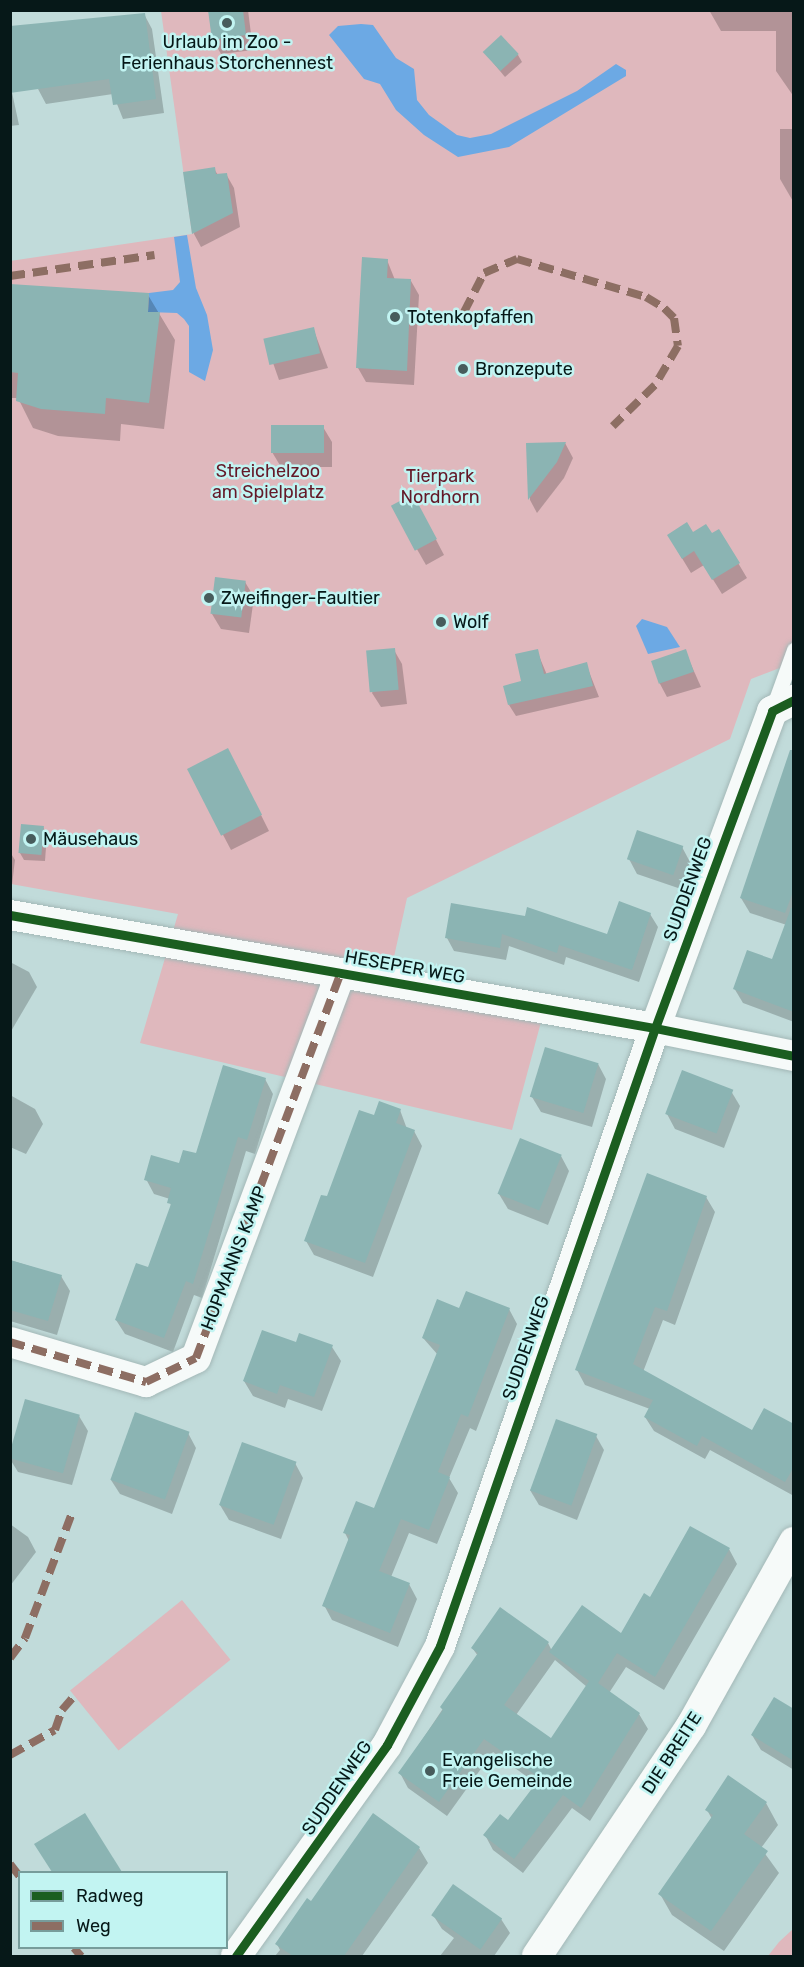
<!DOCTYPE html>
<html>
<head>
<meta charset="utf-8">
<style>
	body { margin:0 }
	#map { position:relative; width:804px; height:1967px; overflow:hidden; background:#c1dbda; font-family:Rubik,sans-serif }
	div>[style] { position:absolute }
	.green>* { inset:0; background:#dfb8bd; transform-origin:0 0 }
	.water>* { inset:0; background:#6ca9e4 }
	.shadow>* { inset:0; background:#0003 }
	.building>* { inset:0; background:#8bb4b3; transform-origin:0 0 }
	.roads { filter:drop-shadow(0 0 2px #a3b8b7) drop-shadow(0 0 2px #a3b8b7) }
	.service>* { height:15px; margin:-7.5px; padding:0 7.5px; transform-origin:7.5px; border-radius:7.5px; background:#f6faf9 }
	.minor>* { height:30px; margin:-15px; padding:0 15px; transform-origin:15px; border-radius:15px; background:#f6faf9 }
	.quiet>* { height:8px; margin-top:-4px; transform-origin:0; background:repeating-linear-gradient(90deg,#8d6e63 0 15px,transparent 0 23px) }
	.cycleway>* { height:9px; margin:-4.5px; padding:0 4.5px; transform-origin:4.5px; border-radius:4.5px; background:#1b5e20 }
	.dots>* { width:16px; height:16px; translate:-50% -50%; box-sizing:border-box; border:3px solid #c2f4f2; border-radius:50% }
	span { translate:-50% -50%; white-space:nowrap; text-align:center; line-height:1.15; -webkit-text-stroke:5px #c2f4f2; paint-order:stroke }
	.poi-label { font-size:18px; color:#061818 }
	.left { translate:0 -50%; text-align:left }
	.park-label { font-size:18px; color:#641928 }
	.street-label { font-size:18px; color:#061818 }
	.frame { position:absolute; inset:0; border:12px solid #061818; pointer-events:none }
	.legend { position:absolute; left:18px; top:1871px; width:210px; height:78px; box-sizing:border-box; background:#c2f4f2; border:2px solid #779c9b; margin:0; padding:8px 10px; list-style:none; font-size:18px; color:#061818 }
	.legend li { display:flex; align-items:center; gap:12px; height:30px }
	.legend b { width:30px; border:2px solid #779c9b }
</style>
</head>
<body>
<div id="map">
	<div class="green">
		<i style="clip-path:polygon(161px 11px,793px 11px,793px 663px,751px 679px,730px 739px,407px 898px,386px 993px,541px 1022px,512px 1130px,140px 1043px,178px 914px,11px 884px,10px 261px,192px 234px)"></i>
		<i style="left:182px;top:1600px;width:77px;height:144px;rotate:51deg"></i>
		<i style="clip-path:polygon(793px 1929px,793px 1956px,768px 1956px,779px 1942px)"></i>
	</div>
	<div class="water">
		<i style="clip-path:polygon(361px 24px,373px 25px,396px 58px,414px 69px,417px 100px,429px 115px,457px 135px,470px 138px,491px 134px,577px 91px,616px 64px,626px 70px,626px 76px,509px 147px,458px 157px,424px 135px,396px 110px,380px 84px,364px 79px,329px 35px,338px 26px)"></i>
		<i style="clip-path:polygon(187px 235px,196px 288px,207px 315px,213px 350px,205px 381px,189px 372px,189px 326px,184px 319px,177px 313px,148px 312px,149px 293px,173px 290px,180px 282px,174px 237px)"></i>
		<i style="clip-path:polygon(642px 619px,667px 627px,680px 647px,648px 654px,636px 626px)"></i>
	</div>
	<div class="shadow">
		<i style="clip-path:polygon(209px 10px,248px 10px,253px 50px,221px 54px,213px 40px)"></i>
		<i style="clip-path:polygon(709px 10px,794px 10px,794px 97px,776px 71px,776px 31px,721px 31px)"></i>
		<i style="clip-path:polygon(144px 14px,152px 29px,164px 113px,123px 119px,113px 94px,46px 104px,38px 89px)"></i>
		<i style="clip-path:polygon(485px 53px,518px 55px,522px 62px,505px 77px)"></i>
		<i style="clip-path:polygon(10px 83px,19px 125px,10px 126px)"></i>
		<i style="clip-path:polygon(780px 129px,794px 129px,794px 203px,780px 179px)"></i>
		<i style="clip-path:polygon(214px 169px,218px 175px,226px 174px,234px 188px,240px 227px,201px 247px,194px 234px,185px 173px)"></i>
		<i style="clip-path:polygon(387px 260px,395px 280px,411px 281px,419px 295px,414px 385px,366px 382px,358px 368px)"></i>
		<i style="clip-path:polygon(10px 286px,148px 295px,175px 340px,164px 429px,121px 424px,120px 441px,58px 436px,33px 428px,18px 398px,10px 398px)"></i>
		<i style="clip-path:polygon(313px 328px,328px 368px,279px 380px,265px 340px)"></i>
		<i style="clip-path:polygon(323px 427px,332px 442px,332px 467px,281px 467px,272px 452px)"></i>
		<i style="clip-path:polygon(565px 443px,573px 458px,564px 478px,537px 513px,530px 500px,527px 444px)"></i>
		<i style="clip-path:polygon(393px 507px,421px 511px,444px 555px,426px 565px)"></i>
		<i style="clip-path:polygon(719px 531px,747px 578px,722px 594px,704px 565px,691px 573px,677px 550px,693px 534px,711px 535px)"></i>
		<i style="clip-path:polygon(245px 582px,254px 597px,249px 633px,221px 629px,212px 614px)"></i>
		<i style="clip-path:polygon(394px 650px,402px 664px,407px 704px,381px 707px,372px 693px)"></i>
		<i style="clip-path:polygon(537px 651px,547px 675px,586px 664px,599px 697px,516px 716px,509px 705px)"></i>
		<i style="clip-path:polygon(685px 651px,701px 687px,667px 697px,659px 682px)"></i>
		<i style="clip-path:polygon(794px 762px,793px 927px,750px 913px,741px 898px)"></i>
		<i style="clip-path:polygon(236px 765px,269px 831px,231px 850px,189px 770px)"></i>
		<i style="clip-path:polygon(43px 827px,47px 834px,45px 861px,24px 860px,20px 853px)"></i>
		<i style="clip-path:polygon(682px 847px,690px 862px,681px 889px,637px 874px,629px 859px)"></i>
		<i style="clip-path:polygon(10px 852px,15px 860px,10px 901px)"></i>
		<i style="clip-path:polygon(452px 905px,608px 936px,650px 914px,658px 927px,639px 982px,566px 957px,564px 965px,509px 946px,506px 960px,454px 951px,447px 938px)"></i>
		<i style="clip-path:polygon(794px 951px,794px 1022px,743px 1003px,734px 988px,773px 961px)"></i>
		<i style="clip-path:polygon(10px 962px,29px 972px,37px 987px,10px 1033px)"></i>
		<i style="clip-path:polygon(598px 1064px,606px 1079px,592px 1127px,541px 1112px,532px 1097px)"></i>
		<i style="clip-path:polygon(265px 1079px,273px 1094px,255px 1154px,246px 1151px,202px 1298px,194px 1295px,173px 1352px,125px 1334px,116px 1320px,148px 1269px,171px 1207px,170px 1199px,154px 1194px,146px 1179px,197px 1155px)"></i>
		<i style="clip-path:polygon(731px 1091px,740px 1106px,724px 1148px,675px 1129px,667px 1114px)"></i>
		<i style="clip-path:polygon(10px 1095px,35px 1109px,43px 1124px,26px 1154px,10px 1147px)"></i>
		<i style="clip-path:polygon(400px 1110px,407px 1129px,414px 1131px,422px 1146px,373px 1277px,314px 1255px,306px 1241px,374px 1117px)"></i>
		<i style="clip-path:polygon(561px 1156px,569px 1171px,548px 1225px,508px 1209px,499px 1194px)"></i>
		<i style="clip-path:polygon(706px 1197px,715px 1212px,675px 1325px,663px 1320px,643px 1372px,753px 1432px,794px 1426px,794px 1496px,710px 1450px,705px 1459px,654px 1431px,645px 1417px,650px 1409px,585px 1385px,577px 1370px)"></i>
		<i style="clip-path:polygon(10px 1260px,61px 1276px,70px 1291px,57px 1335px,10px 1321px)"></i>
		<i style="clip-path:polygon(509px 1309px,517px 1324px,476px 1431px,470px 1428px,449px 1478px,458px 1493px,437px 1544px,409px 1533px,391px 1577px,409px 1584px,417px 1599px,398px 1647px,332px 1620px,324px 1605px,349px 1541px,345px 1533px,375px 1510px,438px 1355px,423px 1338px,460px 1310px)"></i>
		<i style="clip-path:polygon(297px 1344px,332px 1347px,341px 1361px,322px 1411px,288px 1399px,285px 1408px,253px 1396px,244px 1381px)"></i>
		<i style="clip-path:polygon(26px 1401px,79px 1416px,88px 1431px,72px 1485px,18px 1472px,10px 1459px)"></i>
		<i style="clip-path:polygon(188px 1433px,196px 1448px,172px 1514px,120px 1494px,111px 1480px)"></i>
		<i style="clip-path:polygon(596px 1436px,604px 1450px,577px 1520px,539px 1505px,530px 1490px)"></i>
		<i style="clip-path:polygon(295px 1463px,303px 1478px,281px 1539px,229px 1520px,220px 1505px)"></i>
		<i style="clip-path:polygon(10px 1524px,28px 1537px,36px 1552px,10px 1586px)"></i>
		<i style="clip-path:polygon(evenodd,729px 1549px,737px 1564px,664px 1690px,626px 1667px,609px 1693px,639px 1714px,648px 1729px,590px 1821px,572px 1808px,523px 1873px,493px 1850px,485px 1835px,508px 1822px,537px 1784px,493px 1752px,447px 1816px,408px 1788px,400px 1773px,478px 1656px,473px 1649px,548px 1643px,552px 1651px,622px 1635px,651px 1599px,729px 1549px,555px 1660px,587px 1687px,552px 1740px,516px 1715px,555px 1660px)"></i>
		<i style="clip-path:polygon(794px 1711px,794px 1770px,761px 1750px,752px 1735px)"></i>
		<i style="clip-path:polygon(766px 1803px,778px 1825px,761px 1848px,779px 1873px,724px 1951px,672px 1915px,660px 1894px,712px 1819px,707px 1810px)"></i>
		<i style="clip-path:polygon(85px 1815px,120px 1872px,53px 1872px,36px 1845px)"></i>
		<i style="clip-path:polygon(373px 1815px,419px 1848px,428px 1863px,362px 1956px,275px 1956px,280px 1950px,277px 1944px,311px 1903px)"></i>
		<i style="clip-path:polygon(433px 1915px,501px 1919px,510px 1933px,494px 1956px,440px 1956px,454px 1938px,442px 1929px)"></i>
	</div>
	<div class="building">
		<i style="clip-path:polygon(208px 10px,243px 10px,246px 35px,212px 40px)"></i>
		<i style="clip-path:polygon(145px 13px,156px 99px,113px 105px,109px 79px,10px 93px,10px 26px)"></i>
		<i style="left:501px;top:35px;width:26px;height:25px;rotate:47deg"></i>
		<i style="clip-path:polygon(215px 167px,216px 174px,227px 173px,233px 213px,192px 234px,183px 172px)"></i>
		<i style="clip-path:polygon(362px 257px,388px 259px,387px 278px,411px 279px,407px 371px,356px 368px)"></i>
		<i style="clip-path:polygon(10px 284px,149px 293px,148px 312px,160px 312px,149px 403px,106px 398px,105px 414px,41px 409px,16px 401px,18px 373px,10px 372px)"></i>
		<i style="left:314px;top:327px;width:27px;height:52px;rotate:77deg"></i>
		<i style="left:271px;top:425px;width:53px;height:28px"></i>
		<i style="clip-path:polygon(566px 442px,557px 462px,528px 500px,526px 443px)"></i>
		<i style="left:413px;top:494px;width:51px;height:25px;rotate:62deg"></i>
		<i style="clip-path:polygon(687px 522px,693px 532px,706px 524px,712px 533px,719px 529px,740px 563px,712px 580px,694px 551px,682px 559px,667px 535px)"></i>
		<i style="left:215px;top:577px;width:31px;height:37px;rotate:7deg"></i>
		<i style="left:395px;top:648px;width:42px;height:29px;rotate:85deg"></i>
		<i style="clip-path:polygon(538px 649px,544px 674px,587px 662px,593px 686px,508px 705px,503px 686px,521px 681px,515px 654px)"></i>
		<i style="left:686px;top:649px;width:24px;height:37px;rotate:71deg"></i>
		<i style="left:228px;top:748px;width:75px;height:46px;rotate:63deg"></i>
		<i style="clip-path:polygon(790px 750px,794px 750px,794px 889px,785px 913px,740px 898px)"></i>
		<i style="left:21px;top:824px;width:23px;height:29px;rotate:5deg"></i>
		<i style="left:637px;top:830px;width:49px;height:31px;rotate:19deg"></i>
		<i style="clip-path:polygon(619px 901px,651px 913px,632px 970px,559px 945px,557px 953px,502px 934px,500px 948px,445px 938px,451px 903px,525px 916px,527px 907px,607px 934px)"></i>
		<i style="clip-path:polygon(791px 908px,794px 908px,794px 1012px,733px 989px,747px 950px,772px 959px)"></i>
		<i style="left:545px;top:1047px;width:56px;height:52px;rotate:17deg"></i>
		<i style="clip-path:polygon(223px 1065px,266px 1078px,247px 1140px,238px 1137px,193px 1284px,186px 1281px,164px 1338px,115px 1320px,136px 1263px,148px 1267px,171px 1204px,167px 1203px,171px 1188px,144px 1180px,151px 1155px,179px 1163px,183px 1150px,196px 1153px)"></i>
		<i style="left:682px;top:1070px;width:55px;height:47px;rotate:21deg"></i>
		<i style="clip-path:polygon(379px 1101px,401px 1109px,396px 1123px,415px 1130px,365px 1263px,304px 1241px,321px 1195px,327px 1196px,359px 1110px,374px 1115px)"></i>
		<i style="left:520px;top:1138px;width:45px;height:60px;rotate:22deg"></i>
		<i style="clip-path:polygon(647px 1173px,707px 1196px,667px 1311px,655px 1307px,633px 1364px,752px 1430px,764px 1408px,794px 1424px,794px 1467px,785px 1482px,702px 1436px,697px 1446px,644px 1417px,653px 1400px,575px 1370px)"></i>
		<i style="clip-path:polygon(10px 1260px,62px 1275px,48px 1321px,10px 1310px)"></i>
		<i style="clip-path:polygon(466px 1291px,510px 1308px,468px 1417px,461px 1414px,438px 1472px,450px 1477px,429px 1530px,401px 1519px,379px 1571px,410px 1583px,390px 1633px,322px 1606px,350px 1535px,343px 1533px,356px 1501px,374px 1508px,440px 1345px,422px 1338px,437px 1299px,459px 1308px)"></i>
		<i style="clip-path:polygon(262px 1330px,296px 1342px,299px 1333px,333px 1345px,314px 1397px,280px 1385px,277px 1394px,243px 1381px)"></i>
		<i style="left:25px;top:1399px;width:57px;height:61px;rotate:16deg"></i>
		<i style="left:135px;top:1412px;width:58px;height:72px;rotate:20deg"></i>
		<i style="left:556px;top:1419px;width:44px;height:76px;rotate:20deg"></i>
		<i style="left:242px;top:1442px;width:58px;height:67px;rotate:20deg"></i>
		<i style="clip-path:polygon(690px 1526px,730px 1548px,655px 1677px,617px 1653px,598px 1683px,640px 1713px,581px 1808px,563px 1795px,514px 1859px,483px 1835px,500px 1814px,508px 1820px,540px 1778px,484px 1739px,439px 1802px,398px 1773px,443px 1710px,440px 1707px,478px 1653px,471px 1648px,500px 1607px,549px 1642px,504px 1705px,551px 1738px,589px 1681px,549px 1652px,582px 1605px,621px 1633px,644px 1593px,650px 1597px)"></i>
		<i style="clip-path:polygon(774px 1697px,794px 1709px,794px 1761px,751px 1735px)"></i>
		<i style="clip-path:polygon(728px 1775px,767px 1802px,744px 1834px,768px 1851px,711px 1931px,658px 1894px,713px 1815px,705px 1810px)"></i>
		<i style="clip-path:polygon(85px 1813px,122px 1872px,52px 1872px,34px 1844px)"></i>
		<i style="clip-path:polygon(373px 1813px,420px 1847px,344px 1956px,293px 1956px,275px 1944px,307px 1898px,311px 1901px)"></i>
		<i style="left:453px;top:1884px;width:60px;height:38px;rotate:35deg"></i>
	</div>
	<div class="roads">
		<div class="service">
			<i style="left:773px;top:708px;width:62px;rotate:-70.1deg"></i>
		</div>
		<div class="minor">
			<i style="left:10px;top:915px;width:655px;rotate:9.94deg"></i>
			<i style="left:655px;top:1028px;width:142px;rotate:11.4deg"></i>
			<i style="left:10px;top:1342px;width:142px;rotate:16.4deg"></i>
			<i style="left:146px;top:1382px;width:55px;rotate:-25.6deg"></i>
			<i style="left:196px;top:1358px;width:411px;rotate:-69.4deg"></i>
			<i style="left:236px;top:1956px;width:259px;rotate:-54.4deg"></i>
			<i style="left:387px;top:1745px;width:112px;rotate:-61.8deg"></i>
			<i style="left:440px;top:1646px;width:654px;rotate:-70.82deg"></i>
			<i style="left:655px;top:1028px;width:338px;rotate:-69.7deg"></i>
			<i style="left:772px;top:711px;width:25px;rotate:-27deg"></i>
			<i style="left:537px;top:1956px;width:277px;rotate:-56.2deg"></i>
			<i style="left:691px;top:1726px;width:211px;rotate:-60.8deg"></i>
		</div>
	</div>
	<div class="quiet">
		<i style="left:10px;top:276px;width:146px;rotate:-8.3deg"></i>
		<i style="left:464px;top:312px;width:44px;rotate:-62.9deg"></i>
		<i style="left:484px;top:273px;width:36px;rotate:-23deg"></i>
		<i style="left:517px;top:259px;width:134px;rotate:16.4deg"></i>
		<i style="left:646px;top:297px;width:21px;rotate:31deg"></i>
		<i style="left:664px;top:308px;width:14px;rotate:45deg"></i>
		<i style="left:674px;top:318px;width:28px;rotate:82deg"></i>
		<i style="left:678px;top:346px;width:45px;rotate:120.5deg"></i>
		<i style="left:655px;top:385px;width:59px;rotate:135.7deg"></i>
		<i style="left:10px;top:1342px;width:142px;rotate:16.4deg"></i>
		<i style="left:146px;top:1382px;width:55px;rotate:-25.6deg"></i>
		<i style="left:196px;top:1358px;width:411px;rotate:-69.4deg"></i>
		<i style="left:10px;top:1658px;width:25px;rotate:-53deg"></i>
		<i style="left:25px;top:1638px;width:137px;rotate:-69.4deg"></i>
		<i style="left:10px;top:1755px;width:51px;rotate:-29.1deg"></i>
		<i style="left:55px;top:1730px;width:21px;rotate:-71deg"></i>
		<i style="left:62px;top:1710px;width:20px;rotate:-49deg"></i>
		<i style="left:10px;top:1864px;width:16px;rotate:52deg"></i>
		<i style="left:74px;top:1948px;width:11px;rotate:49deg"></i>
	</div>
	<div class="cycleway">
		<i style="left:10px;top:915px;width:655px;rotate:9.94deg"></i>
		<i style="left:655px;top:1028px;width:142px;rotate:11.4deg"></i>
		<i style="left:236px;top:1956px;width:259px;rotate:-54.4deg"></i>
		<i style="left:387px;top:1745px;width:112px;rotate:-61.8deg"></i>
		<i style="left:440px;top:1646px;width:654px;rotate:-70.82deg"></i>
		<i style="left:655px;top:1028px;width:338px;rotate:-69.7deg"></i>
		<i style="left:772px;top:711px;width:25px;rotate:-27deg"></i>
	</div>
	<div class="dots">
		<i style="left:227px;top:23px;background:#475c5c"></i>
		<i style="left:395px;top:317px;background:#475c5c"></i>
		<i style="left:463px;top:369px;background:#475c5c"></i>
		<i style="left:209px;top:598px;background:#475c5c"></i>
		<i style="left:441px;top:622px;background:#475c5c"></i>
		<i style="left:31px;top:839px;background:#475c5c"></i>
		<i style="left:430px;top:1771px;background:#475c5c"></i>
	</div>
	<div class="poi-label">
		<span style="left:227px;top:53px">Urlaub im Zoo -<br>Ferienhaus Storchennest</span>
		<span class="left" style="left:407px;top:317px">Totenkopfaffen</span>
		<span class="left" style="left:475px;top:369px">Bronzepute</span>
		<span class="left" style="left:221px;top:598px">Zweifinger-Faultier</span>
		<span class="left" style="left:453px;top:622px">Wolf</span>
		<span class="left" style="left:43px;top:839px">Mäusehaus</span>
		<span class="left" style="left:442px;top:1771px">Evangelische<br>Freie Gemeinde</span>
	</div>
	<div class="park-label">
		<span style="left:268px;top:482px">Streichelzoo<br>am Spielplatz</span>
		<span style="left:440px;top:487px">Tierpark<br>Nordhorn</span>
	</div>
	<div class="street-label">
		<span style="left:688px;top:889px;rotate:-70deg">SUDDENWEG</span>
		<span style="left:405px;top:967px;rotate:10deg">HESEPER WEG</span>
		<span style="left:234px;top:1258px;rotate:-69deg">HOPMANNS KAMP</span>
		<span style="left:526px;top:1348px;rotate:-71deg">SUDDENWEG</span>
		<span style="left:672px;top:1753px;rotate:-57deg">DIE BREITE</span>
		<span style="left:337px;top:1788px;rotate:-56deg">SUDDENWEG</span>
	</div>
	<div class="frame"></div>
	<ul class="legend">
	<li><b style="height:8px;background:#1b5e20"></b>Radweg</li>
	<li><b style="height:8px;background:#8d6e63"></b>Weg</li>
	</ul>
</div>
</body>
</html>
